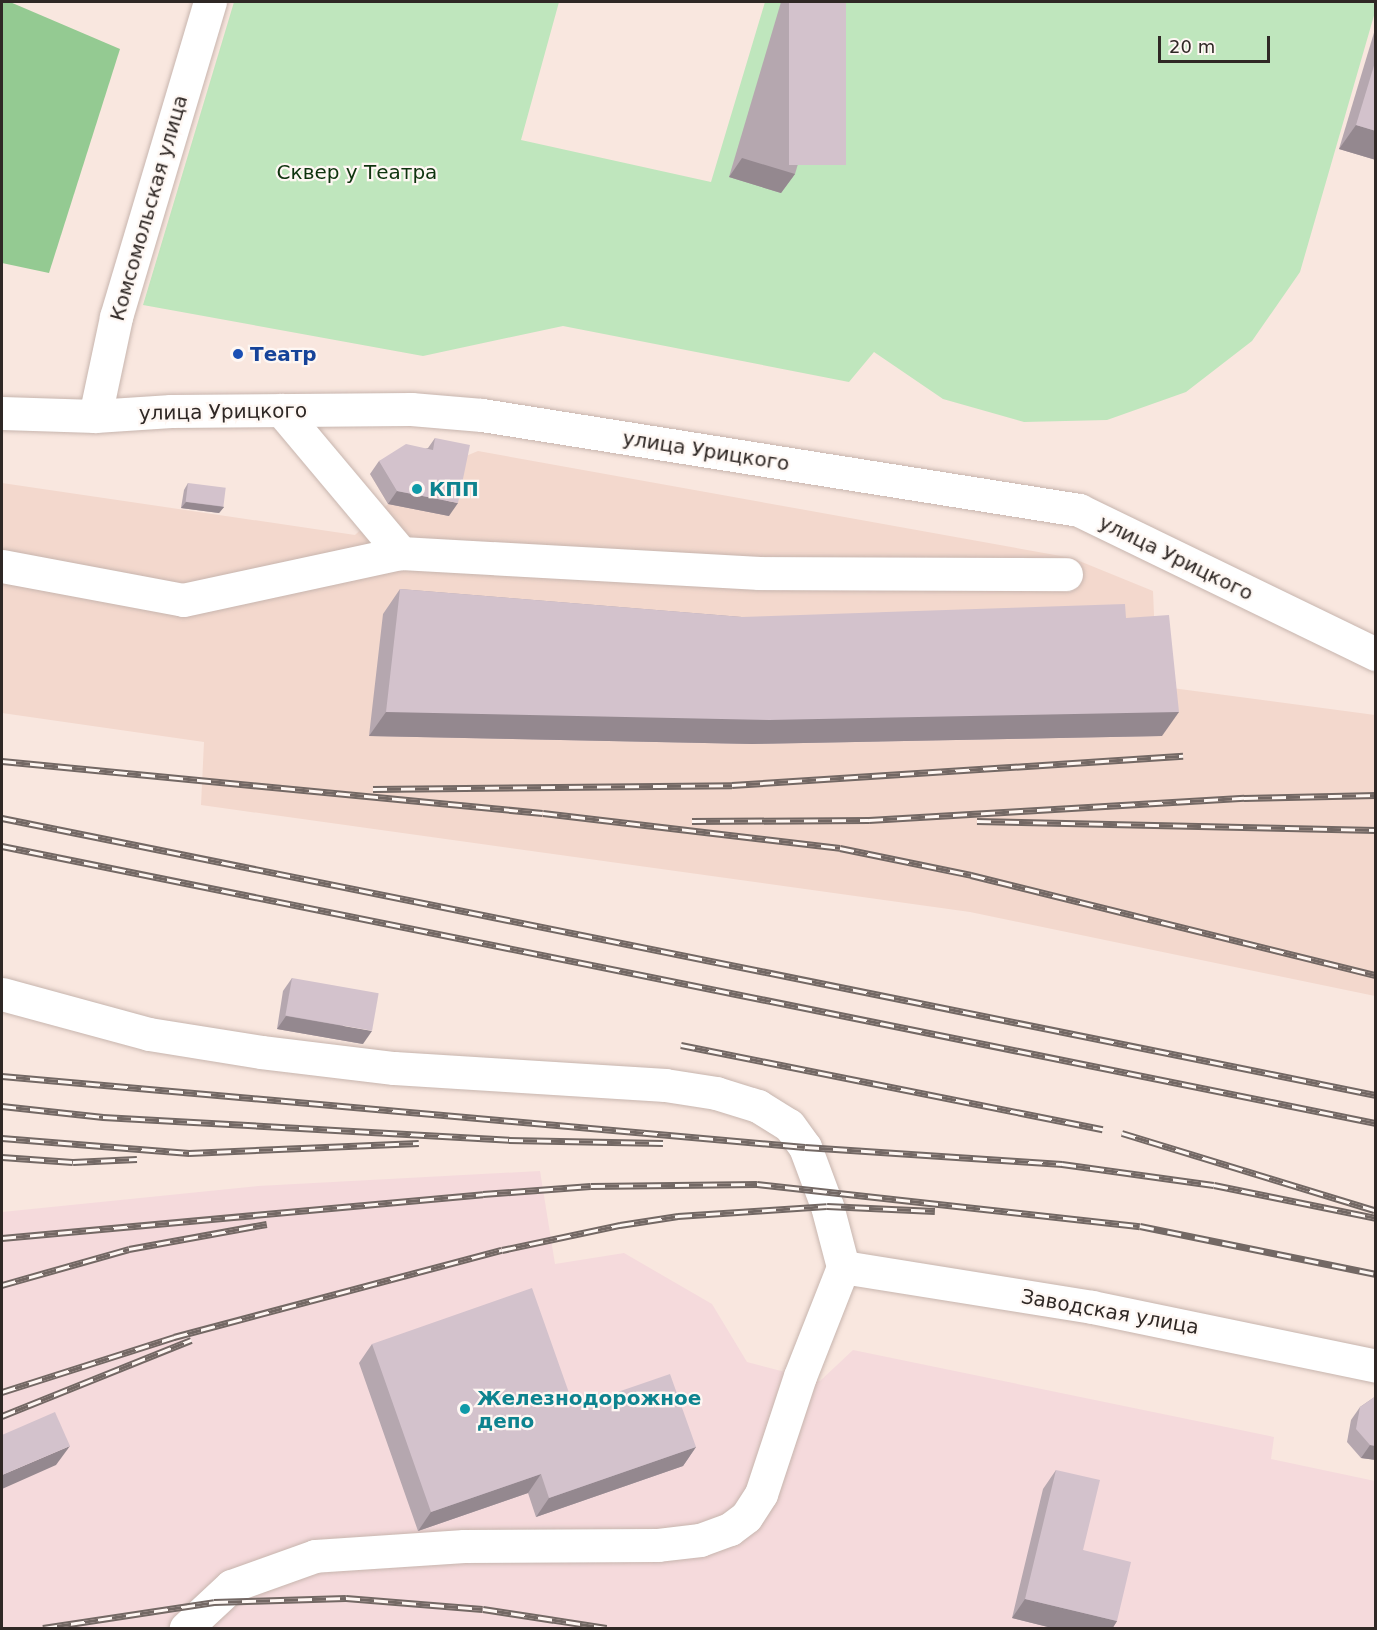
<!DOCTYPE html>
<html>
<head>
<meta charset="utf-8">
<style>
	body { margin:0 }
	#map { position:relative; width:1377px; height:1630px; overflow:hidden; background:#f9e7df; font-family:"DejaVu Sans",sans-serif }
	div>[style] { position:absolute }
	.built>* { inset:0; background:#f3d8cd }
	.industrial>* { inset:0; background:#f5dadc }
	.green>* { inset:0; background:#bfe6bd }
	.forest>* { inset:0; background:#94ca92 }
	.roads { filter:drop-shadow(0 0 2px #c7b5ae) drop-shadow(0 0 2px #c7b5ae) }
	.minor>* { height:33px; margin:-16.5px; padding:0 16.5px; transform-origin:16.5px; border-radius:16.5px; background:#fff }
	.rail>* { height:7px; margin-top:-3.5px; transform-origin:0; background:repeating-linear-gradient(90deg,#fef7f3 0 14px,#736864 0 28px); box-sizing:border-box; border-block:2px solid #736864 }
	.wall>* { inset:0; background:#b5a7af }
	.shaded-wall>* { inset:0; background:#94888f }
	.building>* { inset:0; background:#d3c2cc; transform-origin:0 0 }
	.dots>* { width:16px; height:16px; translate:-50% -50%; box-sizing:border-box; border:3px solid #fef7f3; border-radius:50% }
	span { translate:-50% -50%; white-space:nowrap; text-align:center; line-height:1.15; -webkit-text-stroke:4.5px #fef7f3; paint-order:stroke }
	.park-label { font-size:20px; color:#0e330e }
	.street-label { font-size:20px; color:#2f2825 }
	.transit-label { font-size:20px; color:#164399; font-weight:700 }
	.left { translate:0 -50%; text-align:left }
	.culture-label { font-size:20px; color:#0d838f; font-weight:700 }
	.frame { position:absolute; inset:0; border:3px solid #2f2825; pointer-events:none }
	.scale { position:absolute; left:1158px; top:36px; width:112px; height:27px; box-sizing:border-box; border:3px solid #2f2825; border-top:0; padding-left:8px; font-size:18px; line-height:21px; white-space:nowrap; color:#2f2825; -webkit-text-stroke:4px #fef7f3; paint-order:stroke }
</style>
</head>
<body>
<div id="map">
	<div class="built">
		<i style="clip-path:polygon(478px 451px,1072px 558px,1153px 591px,1157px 686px,1375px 715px,1375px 996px,970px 912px,201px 805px,204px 742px,2px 713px,2px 483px,355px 535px,388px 504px,370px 474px,397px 457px,461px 458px)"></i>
	</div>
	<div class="industrial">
		<i style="clip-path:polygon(540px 1171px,555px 1264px,624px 1253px,712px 1304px,747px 1362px,820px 1381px,853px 1350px,1274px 1437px,1271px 1459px,1375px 1481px,1375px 1628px,2px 1628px,2px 1212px,258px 1186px)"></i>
	</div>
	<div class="green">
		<i style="clip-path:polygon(234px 2px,559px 2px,521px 140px,711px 182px,765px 2px,1375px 2px,1375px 12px,1300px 272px,1252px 341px,1186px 392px,1107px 420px,1024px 422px,943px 399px,874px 352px,849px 382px,563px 326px,423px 356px,143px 305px)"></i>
	</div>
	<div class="forest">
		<i style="clip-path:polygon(2px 2px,10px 2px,120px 49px,49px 273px,2px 263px)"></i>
	</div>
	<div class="roads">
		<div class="minor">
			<i style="left:281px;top:410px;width:187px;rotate:50deg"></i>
			<i style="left:2px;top:413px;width:93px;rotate:1.8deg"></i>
			<i style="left:95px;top:416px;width:76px;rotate:-3.8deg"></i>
			<i style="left:171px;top:411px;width:240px;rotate:-0.5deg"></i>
			<i style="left:411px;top:409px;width:71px;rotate:4.8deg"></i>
			<i style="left:482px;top:415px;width:605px;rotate:9.04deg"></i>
			<i style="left:1079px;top:510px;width:330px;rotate:25.9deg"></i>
			<i style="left:95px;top:416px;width:101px;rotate:-78deg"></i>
			<i style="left:116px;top:317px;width:329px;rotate:-73.4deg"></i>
			<i style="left:2px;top:566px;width:184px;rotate:10.6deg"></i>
			<i style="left:183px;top:600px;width:223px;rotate:-12.2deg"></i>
			<i style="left:401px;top:553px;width:359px;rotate:3.2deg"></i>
			<i style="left:759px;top:573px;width:307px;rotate:0.2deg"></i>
			<i style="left:2px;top:994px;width:152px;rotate:15.2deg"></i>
			<i style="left:149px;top:1034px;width:113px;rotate:9.1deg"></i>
			<i style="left:261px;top:1052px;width:134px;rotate:6.9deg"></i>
			<i style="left:394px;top:1068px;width:272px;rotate:3.6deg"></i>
			<i style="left:665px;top:1085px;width:52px;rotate:8.9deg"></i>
			<i style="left:716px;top:1093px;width:44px;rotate:17.2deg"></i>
			<i style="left:758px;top:1106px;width:36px;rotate:32deg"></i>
			<i style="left:789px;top:1125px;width:27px;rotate:54deg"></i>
			<i style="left:805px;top:1147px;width:63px;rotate:69.6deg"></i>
			<i style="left:827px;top:1206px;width:63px;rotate:75.3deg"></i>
			<i style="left:843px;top:1267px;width:117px;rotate:111.5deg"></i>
			<i style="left:800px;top:1376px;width:124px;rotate:108.3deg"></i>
			<i style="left:761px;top:1494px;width:27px;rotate:123deg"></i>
			<i style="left:746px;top:1517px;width:20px;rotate:143deg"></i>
			<i style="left:730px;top:1529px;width:32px;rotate:160deg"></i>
			<i style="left:700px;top:1540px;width:42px;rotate:173.2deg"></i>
			<i style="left:658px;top:1545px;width:194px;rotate:179.7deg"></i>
			<i style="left:464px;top:1546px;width:149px;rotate:176.2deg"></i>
			<i style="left:315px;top:1556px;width:89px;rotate:160.3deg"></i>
			<i style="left:231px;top:1586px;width:62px;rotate:137deg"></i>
			<i style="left:843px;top:1267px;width:252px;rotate:9.1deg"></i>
			<i style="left:1092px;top:1307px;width:290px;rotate:11.7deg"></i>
		</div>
	</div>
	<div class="rail">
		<i style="left:2px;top:761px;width:543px;rotate:5.49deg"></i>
		<i style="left:543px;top:813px;width:299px;rotate:6.7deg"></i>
		<i style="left:840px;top:848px;width:134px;rotate:11.6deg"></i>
		<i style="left:971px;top:875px;width:417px;rotate:13.9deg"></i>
		<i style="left:373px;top:789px;width:359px;rotate:-0.6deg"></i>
		<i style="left:732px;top:785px;width:452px;rotate:-3.7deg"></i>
		<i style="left:2px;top:818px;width:1402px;rotate:11.4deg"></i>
		<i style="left:692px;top:821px;width:177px;rotate:-0.3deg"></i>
		<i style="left:869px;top:820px;width:376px;rotate:-3.4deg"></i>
		<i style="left:1244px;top:798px;width:132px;rotate:-1.3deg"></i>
		<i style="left:977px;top:821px;width:399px;rotate:1.3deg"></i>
		<i style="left:2px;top:846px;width:1402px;rotate:11.4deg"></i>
		<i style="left:681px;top:1045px;width:430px;rotate:11.3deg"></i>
		<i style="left:2px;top:1076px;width:806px;rotate:5.05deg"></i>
		<i style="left:805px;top:1147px;width:258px;rotate:3.8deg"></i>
		<i style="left:1062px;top:1164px;width:153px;rotate:7.9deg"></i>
		<i style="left:1214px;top:1185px;width:165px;rotate:11.5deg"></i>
		<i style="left:2px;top:1106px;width:102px;rotate:6.2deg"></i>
		<i style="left:103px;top:1117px;width:407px;rotate:3.2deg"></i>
		<i style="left:509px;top:1140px;width:154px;rotate:1.1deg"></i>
		<i style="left:1122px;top:1133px;width:264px;rotate:17deg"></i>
		<i style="left:2px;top:1138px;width:188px;rotate:4.6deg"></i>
		<i style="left:189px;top:1153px;width:230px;rotate:-2.5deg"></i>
		<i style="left:2px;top:1157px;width:71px;rotate:4deg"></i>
		<i style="left:73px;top:1162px;width:64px;rotate:-2.7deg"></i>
		<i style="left:2px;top:1238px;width:483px;rotate:-5.2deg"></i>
		<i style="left:483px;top:1194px;width:108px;rotate:-4.2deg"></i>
		<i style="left:591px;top:1186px;width:166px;rotate:-0.7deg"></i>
		<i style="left:757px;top:1184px;width:385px;rotate:6.3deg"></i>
		<i style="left:1140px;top:1226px;width:241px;rotate:11.5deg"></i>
		<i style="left:2px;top:1285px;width:132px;rotate:-15.8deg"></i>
		<i style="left:129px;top:1249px;width:140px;rotate:-10.3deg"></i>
		<i style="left:2px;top:1392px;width:181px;rotate:-17.7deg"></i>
		<i style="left:174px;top:1337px;width:339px;rotate:-14.9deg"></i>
		<i style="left:502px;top:1250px;width:121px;rotate:-12deg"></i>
		<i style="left:620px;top:1225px;width:59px;rotate:-8.8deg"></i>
		<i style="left:678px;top:1216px;width:149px;rotate:-3.8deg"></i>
		<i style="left:827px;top:1206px;width:108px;rotate:2.7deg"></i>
		<i style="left:2px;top:1416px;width:204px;rotate:-21.9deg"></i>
		<i style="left:43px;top:1628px;width:173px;rotate:-8.6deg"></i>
		<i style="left:214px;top:1602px;width:132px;rotate:-1.7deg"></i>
		<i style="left:346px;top:1598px;width:137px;rotate:4.6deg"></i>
		<i style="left:483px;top:1609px;width:125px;rotate:8.7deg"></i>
	</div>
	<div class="wall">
		<i style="clip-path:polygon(781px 2px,846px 2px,795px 174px,781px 193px,729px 177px)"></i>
		<i style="clip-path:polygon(1376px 26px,1376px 160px,1339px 149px)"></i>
		<i style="clip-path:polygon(435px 438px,449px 516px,388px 504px,370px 474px,379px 461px,428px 448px)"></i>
		<i style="clip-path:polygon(188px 483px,224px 507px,219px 513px,181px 508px,184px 490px)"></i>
		<i style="clip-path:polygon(400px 589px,742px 617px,1126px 618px,1162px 736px,752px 744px,369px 736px,383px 614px)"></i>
		<i style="clip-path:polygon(292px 978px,363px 1044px,277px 1029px,283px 991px)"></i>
		<i style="clip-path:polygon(372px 1344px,574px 1407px,696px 1447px,683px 1466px,536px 1517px,528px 1493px,418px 1531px,359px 1363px)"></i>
		<i style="clip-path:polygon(1376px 1396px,1376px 1460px,1361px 1458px,1347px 1442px,1351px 1420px,1360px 1407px)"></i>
		<i style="clip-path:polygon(1056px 1470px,1083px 1550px,1117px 1621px,1112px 1629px,1056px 1629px,1012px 1618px,1043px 1489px)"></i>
	</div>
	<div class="shaded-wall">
		<i style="clip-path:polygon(1356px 125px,1376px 131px,1376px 160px,1339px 149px)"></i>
		<i style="clip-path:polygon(742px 158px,795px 174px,781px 193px,729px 177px)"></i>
		<i style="clip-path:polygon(397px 491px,458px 503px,449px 516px,388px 504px)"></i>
		<i style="clip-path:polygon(186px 502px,224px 507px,219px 513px,181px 508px)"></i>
		<i style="clip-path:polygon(386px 712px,1179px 712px,1162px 736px,752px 744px,369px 736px)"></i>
		<i style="clip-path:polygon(286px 1016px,372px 1031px,363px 1044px,277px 1029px)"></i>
		<i style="clip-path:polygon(1370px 1445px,1376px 1446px,1376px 1460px,1361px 1458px)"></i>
		<i style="clip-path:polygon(70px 1446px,56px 1465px,2px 1489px,2px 1475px)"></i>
		<i style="clip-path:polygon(696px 1447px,683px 1466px,536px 1517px,549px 1498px)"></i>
		<i style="clip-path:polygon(541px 1474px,528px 1493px,418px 1531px,431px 1512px)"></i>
		<i style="clip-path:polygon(1025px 1599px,1117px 1621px,1112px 1629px,1056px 1629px,1012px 1618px)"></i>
	</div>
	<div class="building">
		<i style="left:789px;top:2px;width:57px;height:163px"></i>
		<i style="clip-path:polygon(1376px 59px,1376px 131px,1356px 125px)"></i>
		<i style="clip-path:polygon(435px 438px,470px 445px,458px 503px,397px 491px,379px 461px,406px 444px,433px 450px)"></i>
		<i style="left:188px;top:483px;width:38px;height:19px;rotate:7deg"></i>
		<i style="clip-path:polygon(400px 589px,742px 617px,1125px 604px,1126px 618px,1169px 615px,1179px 712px,769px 720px,386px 712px)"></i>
		<i style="left:292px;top:978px;width:88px;height:38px;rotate:10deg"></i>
		<i style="clip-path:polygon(532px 1288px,574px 1407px,670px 1374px,696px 1447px,549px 1498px,541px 1474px,431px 1512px,372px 1344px)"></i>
		<i style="clip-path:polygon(1376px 1396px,1376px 1446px,1370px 1445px,1356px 1429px,1360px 1407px)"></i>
		<i style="clip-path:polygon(55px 1412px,70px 1446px,2px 1475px,2px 1435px)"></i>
		<i style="clip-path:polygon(1056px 1470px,1100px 1480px,1083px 1550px,1131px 1562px,1117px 1621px,1025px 1599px)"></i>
	</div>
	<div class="dots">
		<i style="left:238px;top:354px;background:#1a4fb4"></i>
		<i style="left:417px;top:489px;background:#0f9aa8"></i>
		<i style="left:465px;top:1409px;background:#0f9aa8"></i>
	</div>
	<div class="park-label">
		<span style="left:357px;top:172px">Сквер у Театра</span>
	</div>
	<div class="street-label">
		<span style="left:149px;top:208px;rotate:-74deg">Комсомольская улица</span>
		<span style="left:223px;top:412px;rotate:-1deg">улица Урицкого</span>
		<span style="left:706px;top:451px;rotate:9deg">улица Урицкого</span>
		<span style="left:1176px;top:558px;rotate:26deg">улица Урицкого</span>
		<span style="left:1110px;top:1312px;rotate:10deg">Заводская улица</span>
	</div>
	<div class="transit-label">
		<span class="left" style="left:250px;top:354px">Театр</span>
	</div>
	<div class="culture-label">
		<span class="left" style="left:429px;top:489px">КПП</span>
		<span class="left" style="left:477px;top:1410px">Железнодорожное<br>депо</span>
	</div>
	<div class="frame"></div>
	<div class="scale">20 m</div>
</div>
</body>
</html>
